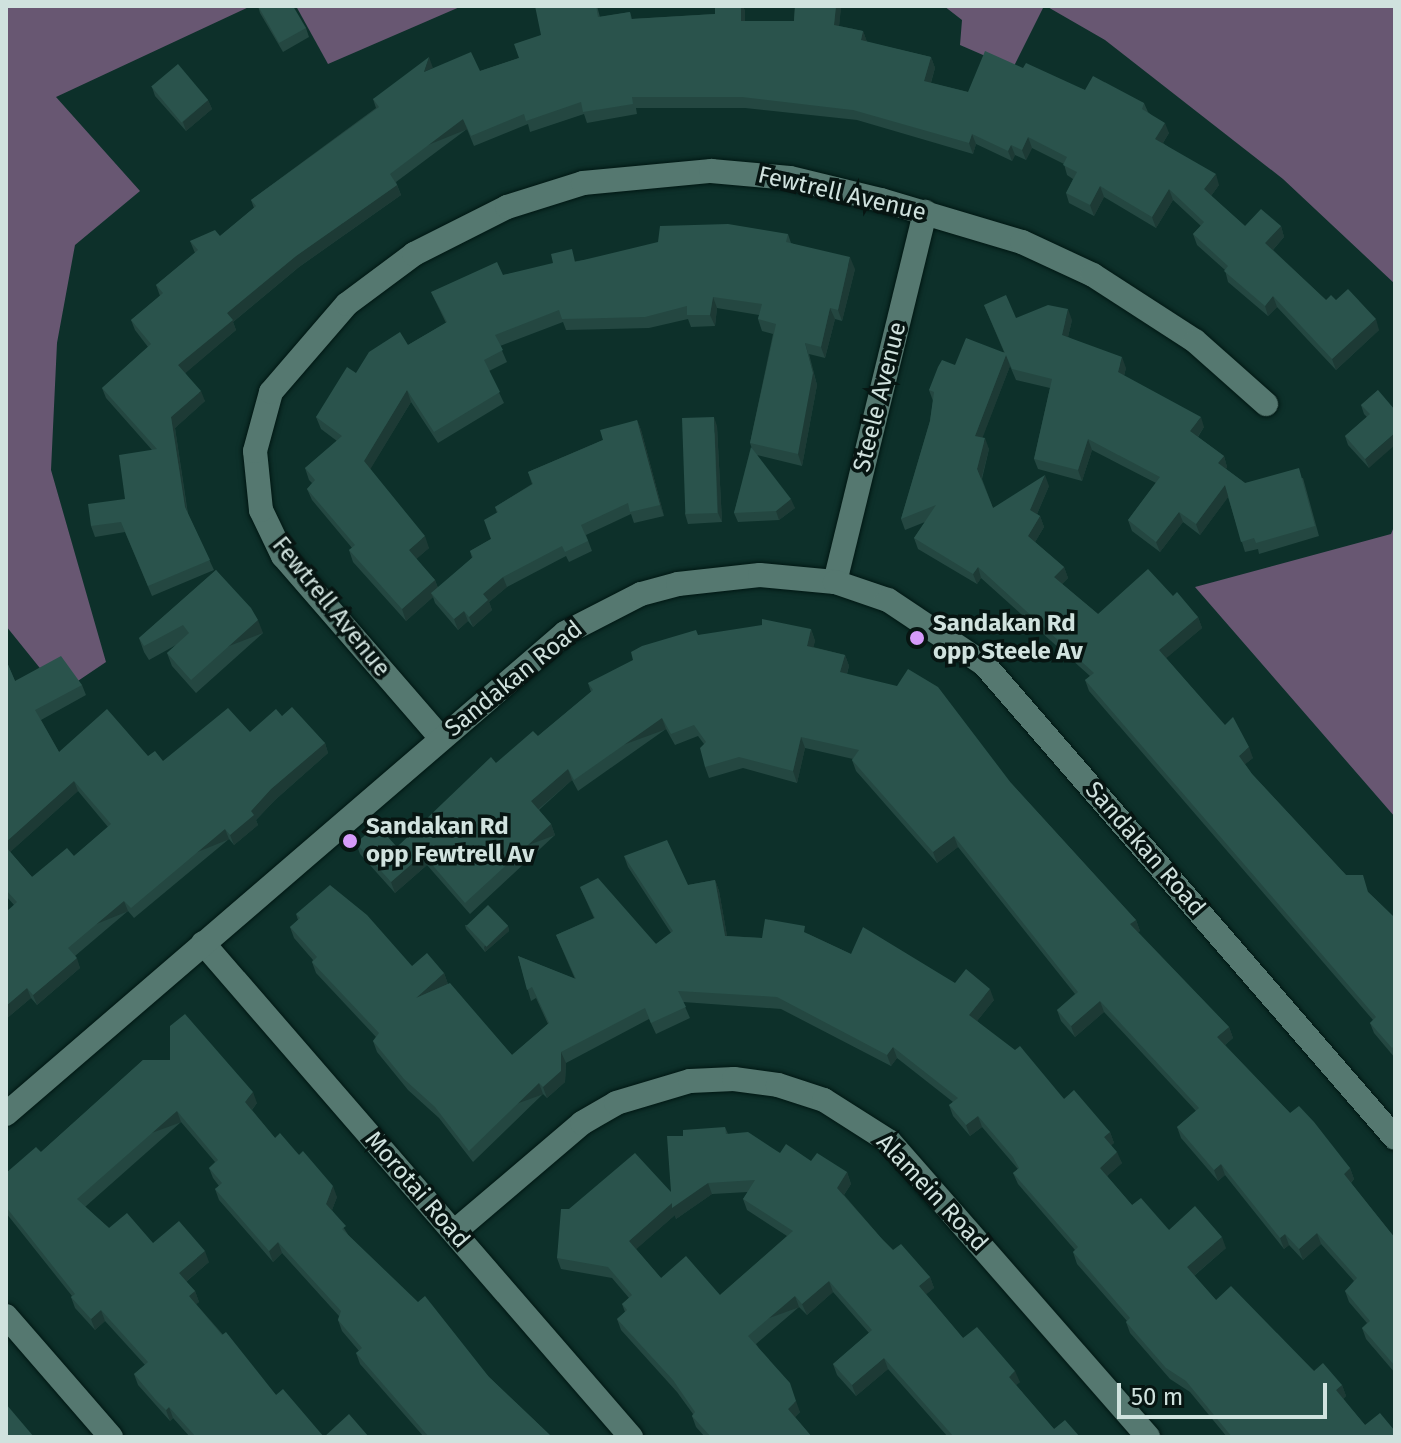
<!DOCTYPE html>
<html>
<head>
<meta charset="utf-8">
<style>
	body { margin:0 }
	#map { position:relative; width:1401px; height:1443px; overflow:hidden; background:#0d302a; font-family:"Fira Sans",sans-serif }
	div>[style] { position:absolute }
	.forest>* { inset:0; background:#685772 }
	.roads { filter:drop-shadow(0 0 2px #001713) drop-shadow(0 0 2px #001713) }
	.minor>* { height:24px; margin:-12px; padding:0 12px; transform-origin:12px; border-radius:12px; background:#557870 }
	.wall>* { inset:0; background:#244741 }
	.shaded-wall>* { inset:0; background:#1d3a35; transform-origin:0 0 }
	.building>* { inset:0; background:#2a534c; transform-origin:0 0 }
	.dots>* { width:22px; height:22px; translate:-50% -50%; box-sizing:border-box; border:4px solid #071512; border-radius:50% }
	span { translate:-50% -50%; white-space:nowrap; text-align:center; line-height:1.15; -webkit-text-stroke:7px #071512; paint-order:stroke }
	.street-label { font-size:24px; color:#d0e2de }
	.poi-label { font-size:24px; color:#d0e2de; font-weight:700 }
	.left { translate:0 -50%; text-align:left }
	.frame { position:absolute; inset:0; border:8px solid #d0e2de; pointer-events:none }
	.scale { position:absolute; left:1117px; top:1383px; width:210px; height:36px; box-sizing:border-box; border:4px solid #d0e2de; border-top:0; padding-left:10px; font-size:24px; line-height:28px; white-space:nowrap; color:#d0e2de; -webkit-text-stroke:6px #071512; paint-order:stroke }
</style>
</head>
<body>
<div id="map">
	<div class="forest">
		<i style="clip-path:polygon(6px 6px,251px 6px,56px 97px,140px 191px,75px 245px,57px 343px,51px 470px,106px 662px,60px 693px,6px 626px)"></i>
		<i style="clip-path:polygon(296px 6px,462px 6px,328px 64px)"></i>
		<i style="clip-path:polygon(944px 6px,1044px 6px,1013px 68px,960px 45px,962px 20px)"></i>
		<i style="clip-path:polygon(1046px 6px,1395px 6px,1395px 284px,1283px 179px,1105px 40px)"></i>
		<i style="clip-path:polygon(1395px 524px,1395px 817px,1195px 587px,1391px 534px)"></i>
	</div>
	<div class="roads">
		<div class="minor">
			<i style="left:835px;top:582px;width:381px;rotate:-76.3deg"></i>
			<i style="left:440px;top:737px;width:240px;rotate:-130.9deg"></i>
			<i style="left:283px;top:556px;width:51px;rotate:-115.6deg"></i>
			<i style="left:261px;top:510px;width:59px;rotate:-95.8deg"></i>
			<i style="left:255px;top:451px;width:61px;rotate:-74.8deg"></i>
			<i style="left:271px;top:392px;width:116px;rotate:-49.2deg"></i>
			<i style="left:347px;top:304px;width:84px;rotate:-36.7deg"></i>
			<i style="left:414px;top:254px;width:104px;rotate:-26.8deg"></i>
			<i style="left:507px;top:207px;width:80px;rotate:-17.5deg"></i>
			<i style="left:583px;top:183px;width:129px;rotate:-5.4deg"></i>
			<i style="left:711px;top:171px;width:79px;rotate:5.1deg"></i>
			<i style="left:790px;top:178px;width:94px;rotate:13.6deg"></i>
			<i style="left:881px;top:200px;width:147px;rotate:16.6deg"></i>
			<i style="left:1022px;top:242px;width:78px;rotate:24.9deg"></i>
			<i style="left:1093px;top:275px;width:121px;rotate:32.9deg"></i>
			<i style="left:1195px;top:341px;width:95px;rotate:41.6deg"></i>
			<i style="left:203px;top:943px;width:654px;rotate:49.09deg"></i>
			<i style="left:6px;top:1114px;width:737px;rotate:-40.71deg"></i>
			<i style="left:565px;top:633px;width:85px;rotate:-27.2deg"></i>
			<i style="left:641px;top:594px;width:38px;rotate:-15deg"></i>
			<i style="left:678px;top:584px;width:82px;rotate:-6.3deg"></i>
			<i style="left:760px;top:575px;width:75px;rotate:5.3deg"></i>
			<i style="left:835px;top:582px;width:56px;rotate:18.8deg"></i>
			<i style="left:888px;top:600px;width:115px;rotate:33.7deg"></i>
			<i style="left:984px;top:664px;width:627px;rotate:49.07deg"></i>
			<i style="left:454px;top:1232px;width:168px;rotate:-40.4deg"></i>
			<i style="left:582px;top:1123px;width:39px;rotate:-30deg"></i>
			<i style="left:616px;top:1103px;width:77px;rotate:-16.6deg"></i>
			<i style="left:690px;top:1081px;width:44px;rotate:-2.6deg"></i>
			<i style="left:734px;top:1079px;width:44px;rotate:7.8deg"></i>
			<i style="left:778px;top:1085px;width:48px;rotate:18.1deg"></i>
			<i style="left:824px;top:1100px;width:78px;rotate:32.5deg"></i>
			<i style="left:890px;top:1142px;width:392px;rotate:48.8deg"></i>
			<i style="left:6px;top:1316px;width:160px;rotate:49deg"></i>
		</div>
	</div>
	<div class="wall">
		<i style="clip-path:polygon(258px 6px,306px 28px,309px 37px,283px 52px,260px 13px)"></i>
		<i style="clip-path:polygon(597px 6px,600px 17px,630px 12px,632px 19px,715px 14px,715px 6px,743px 6px,745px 11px,745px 21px,794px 21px,795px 6px,841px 6px,839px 26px,863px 31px,867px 42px,931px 57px,935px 68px,931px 83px,968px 92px,1023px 68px,1085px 90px,1144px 103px,1148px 112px,1169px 133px,1163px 143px,1219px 185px,1211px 196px,1245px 226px,1281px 226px,1284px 237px,1273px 250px,1326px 300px,1336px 300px,1379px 330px,1336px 370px,1277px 307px,1268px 316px,1228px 282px,1225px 270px,1197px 245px,1193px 234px,1201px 226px,1173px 200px,1156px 228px,1104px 197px,1094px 216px,1069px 203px,1066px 193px,1073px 179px,1067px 175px,1064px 164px,1032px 148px,1026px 160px,1015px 155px,1012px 161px,976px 144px,973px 154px,857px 120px,745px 108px,636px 108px,637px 114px,587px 123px,584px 114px,530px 132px,528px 124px,474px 146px,467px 129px,396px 182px,401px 195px,299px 267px,233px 322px,236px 330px,185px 373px,205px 401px,175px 428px,188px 514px,214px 570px,152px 596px,125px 532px,95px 537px,91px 526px,125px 499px,152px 450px,106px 398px,102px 388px,148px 347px,135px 330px,131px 320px,160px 296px,156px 285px,195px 253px,190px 241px,220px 236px,254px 208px,251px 200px,376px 108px,373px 99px,432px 69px,480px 71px,519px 58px,541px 35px)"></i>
		<i style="clip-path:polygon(152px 87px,208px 100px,212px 109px,186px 131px,155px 96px)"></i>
		<i style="clip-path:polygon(788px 234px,791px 243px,855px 269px,842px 321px,835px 319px,825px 358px,809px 354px,817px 385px,802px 466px,757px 455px,795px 508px,779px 520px,738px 522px,734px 513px,752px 449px,750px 443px,773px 334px,762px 331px,758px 319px,759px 315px,717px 308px,715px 326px,691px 327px,688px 319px,649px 328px,566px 330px,563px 322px,500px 346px,507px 362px,489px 371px,504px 403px,438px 443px,411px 402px,370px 469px,429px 548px,416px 559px,435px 580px,438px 588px,472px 558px,470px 551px,491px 539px,497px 513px,495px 507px,532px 484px,528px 472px,603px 440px,637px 420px,641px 430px,664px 516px,634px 523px,631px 514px,586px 535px,592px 551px,569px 562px,566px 556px,507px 587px,489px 602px,492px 610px,473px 627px,468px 621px,458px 630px,435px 603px,433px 597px,406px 621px,353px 562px,349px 550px,352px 548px,312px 500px,307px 489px,312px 483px,309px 480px,305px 468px,337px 441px,321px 429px,316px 417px,356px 373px,408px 345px,446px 323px,431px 292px,503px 275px,577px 261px)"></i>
		<i style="clip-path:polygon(984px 305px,1016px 318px,1072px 320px,1068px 337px,1126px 368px,1124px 376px,1204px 427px,1198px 437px,1224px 456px,1227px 467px,1226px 469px,1245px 483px,1303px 478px,1319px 536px,1259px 554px,1258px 549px,1245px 552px,1228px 497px,1200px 535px,1183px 522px,1160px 552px,1132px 531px,1128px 520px,1156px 483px,1092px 450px,1082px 481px,1038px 469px,1034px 459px,1050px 388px,1016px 380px,1010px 366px,982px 438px,989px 449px,982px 479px,993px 508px,1049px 486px,1037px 514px,1040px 516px,1044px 527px,1035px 542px,1064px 567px,1068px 578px,1062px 584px,1098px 614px,1173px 596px,1198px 617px,1202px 628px,1166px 658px,1253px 758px,1245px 764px,1252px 774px,1346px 875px,1368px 892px,1395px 918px,1395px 1058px,1374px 1033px,1370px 1023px,1373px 1020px,1089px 691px,1085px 680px,1090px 676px,981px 578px,977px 584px,918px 549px,914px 538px,925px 522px,905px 530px,901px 519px,930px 421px,933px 401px,929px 390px,955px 365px,1004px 352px)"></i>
		<i style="clip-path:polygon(1378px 390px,1369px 468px,1348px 445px,1345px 436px,1367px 417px,1364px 414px,1361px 405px)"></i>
		<i style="clip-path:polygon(717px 426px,722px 522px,688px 524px,685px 514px)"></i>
		<i style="clip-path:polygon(216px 570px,263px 633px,196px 693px,172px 666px,167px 653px,176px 645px,149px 660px,144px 652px,139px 638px)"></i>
		<i style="clip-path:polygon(811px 629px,815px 641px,813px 647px,845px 655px,849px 666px,847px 674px,1011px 783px,1136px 920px,1140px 931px,1138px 932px,1229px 1027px,1233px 1038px,1225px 1045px,1290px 1113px,1350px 1168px,1354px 1179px,1351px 1183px,1395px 1238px,1395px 1373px,1366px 1339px,1362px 1328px,1367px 1323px,1349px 1302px,1345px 1291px,1354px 1281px,1321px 1244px,1303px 1260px,1289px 1245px,1284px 1249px,1225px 1175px,1218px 1181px,1181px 1138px,1177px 1127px,1196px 1111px,1104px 1012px,1075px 1037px,1061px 1021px,1057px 1010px,1075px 994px,958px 847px,937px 863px,856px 771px,852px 760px,853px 759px,805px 748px,797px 783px,743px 768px,709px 778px,705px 767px,704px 744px,698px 736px,675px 745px,666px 729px,578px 791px,572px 780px,539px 810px,551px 824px,555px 835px,470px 914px,427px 865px,395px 893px,360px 854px,356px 843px,397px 847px,496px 763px,538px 736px,591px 692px,588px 683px,698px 635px)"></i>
		<i style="clip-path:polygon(evenodd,6px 660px,15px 681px,82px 685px,86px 695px,41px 720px,59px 752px,148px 756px,163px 761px,250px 732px,282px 716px,325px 743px,328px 753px,275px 800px,256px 820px,258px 825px,234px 845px,229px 839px,134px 918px,128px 911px,75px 956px,80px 968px,37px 1005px,31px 998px,6px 1019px,14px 905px,6px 896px,6px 660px,78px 791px,108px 827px,74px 856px,32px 877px,10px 852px,78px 791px)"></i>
		<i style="clip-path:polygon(624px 856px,688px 885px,715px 880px,719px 891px,727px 936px,762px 938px,808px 934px,851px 954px,955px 983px,994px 1000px,977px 1021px,1064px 1099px,1110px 1132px,1114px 1143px,1111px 1145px,1122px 1163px,1107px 1176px,1132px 1205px,1169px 1230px,1226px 1248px,1194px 1276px,1216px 1300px,1314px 1371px,1342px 1385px,1346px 1396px,1343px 1399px,1365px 1425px,1395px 1437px,1227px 1437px,1190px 1392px,1170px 1379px,1130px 1333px,1126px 1322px,1127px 1321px,1077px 1264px,1073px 1252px,1075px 1250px,1018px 1184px,1013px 1173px,1018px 1169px,1017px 1168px,982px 1127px,970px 1136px,953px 1116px,949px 1105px,953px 1102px,897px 1058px,891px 1066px,781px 1009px,683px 1002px,690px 1018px,656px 1034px,649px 1019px,566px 1063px,565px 1082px,547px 1098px,543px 1094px,473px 1162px,439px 1118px,408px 1090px,377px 1052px,373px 1041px,376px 1037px,316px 973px,312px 962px,313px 960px,294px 938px,290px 927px,298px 920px,296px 914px,412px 966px,444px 973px,448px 984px,512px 1055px,548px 1024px,536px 998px,531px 1001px,518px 956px,575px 979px,556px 935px,594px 918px,580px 887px,656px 944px,671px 933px,628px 867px)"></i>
		<i style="clip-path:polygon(465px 925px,508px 926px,509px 931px,485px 952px,466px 929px)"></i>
		<i style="clip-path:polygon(143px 1060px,257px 1103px,252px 1110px,275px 1138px,299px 1155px,337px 1197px,332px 1210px,349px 1236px,489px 1377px,552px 1437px,424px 1437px,360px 1364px,356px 1353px,359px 1351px,342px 1331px,338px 1320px,339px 1316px,282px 1253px,273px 1262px,219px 1200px,215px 1189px,219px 1186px,213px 1178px,209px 1168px,215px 1162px,181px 1122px,85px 1207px,109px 1228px,209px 1262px,186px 1282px,195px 1291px,199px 1302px,196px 1304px,276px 1395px,324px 1437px,369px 1437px,190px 1437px,173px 1418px,170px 1421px,138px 1385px,134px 1374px,145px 1365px,105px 1321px,95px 1330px,75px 1308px,71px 1297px,72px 1296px,6px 1213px,6px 1173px,41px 1152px)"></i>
		<i style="clip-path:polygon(evenodd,725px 1127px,728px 1134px,780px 1153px,811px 1161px,847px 1172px,851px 1184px,844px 1195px,882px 1239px,893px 1250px,930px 1277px,934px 1288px,926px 1294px,963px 1338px,1020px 1382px,1016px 1385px,1054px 1429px,1080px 1437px,948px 1437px,888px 1369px,856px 1396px,837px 1375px,833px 1364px,869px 1333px,833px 1292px,807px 1315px,799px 1307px,756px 1344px,800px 1412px,795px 1417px,812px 1437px,705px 1437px,696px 1427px,692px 1416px,693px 1414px,677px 1392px,621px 1330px,617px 1319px,625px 1312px,622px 1304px,629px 1298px,612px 1278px,561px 1269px,557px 1258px,569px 1209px,671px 1192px,725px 1127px,748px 1192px,743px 1199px,747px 1210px,787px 1236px,720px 1295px,661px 1278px,636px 1249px,675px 1215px,676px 1219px,712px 1194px,748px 1192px)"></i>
	</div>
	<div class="shaded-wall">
		<i style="clip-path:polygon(741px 6px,743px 6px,745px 11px,745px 31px,741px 21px)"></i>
		<i style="clip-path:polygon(836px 6px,841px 6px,841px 8px,838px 36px,834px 25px)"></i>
		<i style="clip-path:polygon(863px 31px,867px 42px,861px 40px)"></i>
		<i style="clip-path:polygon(429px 57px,433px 68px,424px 72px)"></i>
		<i style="clip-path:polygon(931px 57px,935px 68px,928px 92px,924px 81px)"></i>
		<i style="clip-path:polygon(208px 100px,212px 109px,186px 131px,183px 122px)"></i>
		<i style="left:463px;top:119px;width:11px;height:91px;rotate:68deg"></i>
		<i style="clip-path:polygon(1165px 123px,1169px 133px,1159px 149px,1155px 139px)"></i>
		<i style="clip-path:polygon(972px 134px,976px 144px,973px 154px,969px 143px)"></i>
		<i style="clip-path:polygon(1028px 137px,1032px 148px,1026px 160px,1022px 150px)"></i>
		<i style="clip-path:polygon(1011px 145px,1015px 155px,1012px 161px,1008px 151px)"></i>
		<i style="clip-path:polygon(1216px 174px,1219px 185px,1208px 200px,1204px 189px)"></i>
		<i style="clip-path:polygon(397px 185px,401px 195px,299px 267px,233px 322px,236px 330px,182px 376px,178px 365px,227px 313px,296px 256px)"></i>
		<i style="clip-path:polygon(1100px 186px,1104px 197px,1094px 216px,1090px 205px)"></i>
		<i style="clip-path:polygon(1169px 189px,1173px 200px,1156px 228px,1152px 217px)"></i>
		<i style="clip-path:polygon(1281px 226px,1284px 237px,1269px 254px,1265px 243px)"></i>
		<i style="clip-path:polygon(850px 257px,855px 269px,842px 321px,838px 310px)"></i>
		<i style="clip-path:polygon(1273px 296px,1277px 307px,1268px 316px,1265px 306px)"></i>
		<i style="clip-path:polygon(713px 297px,717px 308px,715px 326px,710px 315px)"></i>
		<i style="clip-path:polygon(830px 308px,835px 319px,825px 358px,821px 347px)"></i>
		<i style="clip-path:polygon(1068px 309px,1072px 320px,1066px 345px,1062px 335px)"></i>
		<i style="clip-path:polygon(1376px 319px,1379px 330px,1336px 370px,1332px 359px)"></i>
		<i style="clip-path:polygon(805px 343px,817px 385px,802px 466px,798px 454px)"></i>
		<i style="clip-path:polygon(1006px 355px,1010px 366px,979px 447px,975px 436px)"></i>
		<i style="clip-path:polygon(1122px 357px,1126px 368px,1122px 383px,1118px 372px)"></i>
		<i style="clip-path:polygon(407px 390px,411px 402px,368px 473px,364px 461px)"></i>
		<i style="clip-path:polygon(201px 391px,205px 401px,175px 428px,188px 517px,185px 507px,171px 417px)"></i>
		<i style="clip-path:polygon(714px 417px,717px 426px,722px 522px,718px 513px)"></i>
		<i style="clip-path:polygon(1201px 417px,1204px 427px,1194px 442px,1190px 431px)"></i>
		<i style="clip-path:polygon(637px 420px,641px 430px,664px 516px,660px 505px)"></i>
		<i style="clip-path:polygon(1395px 433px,1395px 445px,1369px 468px,1365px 459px)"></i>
		<i style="clip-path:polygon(985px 438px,989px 449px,981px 480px,977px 469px)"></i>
		<i style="clip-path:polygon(1088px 439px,1092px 450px,1082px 481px,1078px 470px)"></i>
		<i style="clip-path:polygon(1224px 456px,1227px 467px,1222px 474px,1218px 463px)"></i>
		<i style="clip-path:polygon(1045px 475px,1049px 486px,1034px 521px,1030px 510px)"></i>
		<i style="clip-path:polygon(1225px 485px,1229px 496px,1200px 535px,1196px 524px)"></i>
		<i style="clip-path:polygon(791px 499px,795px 508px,779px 520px,776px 511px)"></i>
		<i style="clip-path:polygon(1179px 512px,1183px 522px,1160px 552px,1156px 542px)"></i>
		<i style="clip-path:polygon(1040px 516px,1044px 527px,1032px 547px,1028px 536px)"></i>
		<i style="clip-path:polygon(425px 536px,429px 548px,413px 562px,409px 550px)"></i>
		<i style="clip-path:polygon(978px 567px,981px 578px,977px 584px,973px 574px)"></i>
		<i style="clip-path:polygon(1064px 567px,1068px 578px,1058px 588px,1054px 577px)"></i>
		<i style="clip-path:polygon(503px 577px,507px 587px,489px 602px,492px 610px,473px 627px,469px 617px,483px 594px)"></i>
		<i style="clip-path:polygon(435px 580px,439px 591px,431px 593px,433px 597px,406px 621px,402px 609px)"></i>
		<i style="clip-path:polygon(464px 611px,468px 621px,458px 630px,454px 619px)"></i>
		<i style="clip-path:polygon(1198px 617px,1202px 628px,1163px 661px,1159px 650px)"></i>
		<i style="left:258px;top:620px;width:14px;height:90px;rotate:69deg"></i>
		<i style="clip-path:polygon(811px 629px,815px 641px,811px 657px,807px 646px)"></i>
		<i style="clip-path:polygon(845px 655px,849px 666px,844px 683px,840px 672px)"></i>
		<i style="left:662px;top:718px;width:12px;height:108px;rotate:70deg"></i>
		<i style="clip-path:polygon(801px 737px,805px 748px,797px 783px,793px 771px)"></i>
		<i style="clip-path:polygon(325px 743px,328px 753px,275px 800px,256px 820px,258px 825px,234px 845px,230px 835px,251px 811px,271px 789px)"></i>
		<i style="clip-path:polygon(1249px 747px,1253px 758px,1243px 766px,1239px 756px)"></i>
		<i style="clip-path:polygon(568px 769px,572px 780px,535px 812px,531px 801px)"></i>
		<i style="clip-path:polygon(74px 781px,78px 791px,8px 854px,6px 850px,6px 842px)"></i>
		<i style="left:551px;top:824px;width:12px;height:117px;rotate:70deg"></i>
		<i style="left:225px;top:829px;width:11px;height:123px;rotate:68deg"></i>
		<i style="clip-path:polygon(954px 836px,958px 847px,937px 863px,933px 852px)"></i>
		<i style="clip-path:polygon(423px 854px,427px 865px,395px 893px,391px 882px)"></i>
		<i style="clip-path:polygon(715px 880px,719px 891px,729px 947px,725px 936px)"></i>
		<i style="left:124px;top:901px;width:11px;height:73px;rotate:68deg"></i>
		<i style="clip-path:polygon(1136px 920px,1140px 931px,1134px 935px,1130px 924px)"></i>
		<i style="clip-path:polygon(508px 926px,509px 931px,485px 952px,484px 947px)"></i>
		<i style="clip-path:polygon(77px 958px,80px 968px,37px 1005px,33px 995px)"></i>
		<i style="clip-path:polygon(444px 973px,448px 984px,416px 998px)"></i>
		<i style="clip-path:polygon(27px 988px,31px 998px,6px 1019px,6px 1006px)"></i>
		<i style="clip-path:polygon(990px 989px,994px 1000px,973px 1026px,969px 1015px)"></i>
		<i style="clip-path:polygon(1100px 1001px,1104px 1012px,1075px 1037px,1071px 1026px)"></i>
		<i style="clip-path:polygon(1229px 1027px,1233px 1038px,1221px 1048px,1217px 1037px)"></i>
		<i style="clip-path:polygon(893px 1047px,897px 1058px,891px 1066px,887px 1055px)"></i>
		<i style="clip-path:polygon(561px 1052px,566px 1063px,565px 1082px,547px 1098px,543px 1087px)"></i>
		<i style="left:539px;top:1083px;width:12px;height:98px;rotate:70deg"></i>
		<i style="clip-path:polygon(253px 1092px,257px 1103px,249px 1113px,245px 1102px)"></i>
		<i style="left:177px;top:1111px;width:12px;height:133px;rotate:70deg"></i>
		<i style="clip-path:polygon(978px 1116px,982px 1127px,970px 1136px,966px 1125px)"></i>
		<i style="clip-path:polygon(1110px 1132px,1114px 1143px,1108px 1148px,1104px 1137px)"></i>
		<i style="clip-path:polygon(1117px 1152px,1122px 1163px,1104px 1179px,1100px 1168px)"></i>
		<i style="clip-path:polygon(1221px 1164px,1225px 1175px,1218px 1181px,1214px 1170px)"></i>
		<i style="clip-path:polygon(1350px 1168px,1354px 1179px,1348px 1185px,1344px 1174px)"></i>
		<i style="clip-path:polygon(847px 1172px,851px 1184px,841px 1199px,837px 1188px)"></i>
		<i style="clip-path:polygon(708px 1183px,712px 1194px,676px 1219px,675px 1215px,633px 1252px,629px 1241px,672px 1203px)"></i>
		<i style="clip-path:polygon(333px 1186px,337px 1197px,330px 1215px,326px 1204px)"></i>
		<i style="clip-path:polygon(1317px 1233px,1321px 1244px,1303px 1260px,1299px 1249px)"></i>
		<i style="clip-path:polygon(1285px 1234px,1289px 1245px,1284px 1249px,1280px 1238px)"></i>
		<i style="clip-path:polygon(1222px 1237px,1226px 1248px,1191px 1278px,1187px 1267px)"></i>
		<i style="clip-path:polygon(278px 1242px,282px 1253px,273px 1262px,269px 1251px)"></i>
		<i style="clip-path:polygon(205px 1251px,209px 1262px,183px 1284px,179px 1273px)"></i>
		<i style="clip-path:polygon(930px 1277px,934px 1288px,923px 1297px,919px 1286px)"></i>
		<i style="clip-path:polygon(829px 1281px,833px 1292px,807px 1315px,802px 1304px)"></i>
		<i style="clip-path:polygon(195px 1291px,199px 1302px,193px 1307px,189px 1296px)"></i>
		<i style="left:795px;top:1296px;width:12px;height:62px;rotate:70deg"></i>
		<i style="clip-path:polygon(101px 1310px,105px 1321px,95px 1330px,91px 1319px)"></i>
		<i style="clip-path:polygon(884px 1358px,888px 1369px,856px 1396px,852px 1385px)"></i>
		<i style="clip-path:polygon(1015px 1371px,1020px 1382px,1013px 1388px,1009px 1377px)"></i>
		<i style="clip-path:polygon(1342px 1385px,1346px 1396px,1340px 1402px,1336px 1390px)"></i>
		<i style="clip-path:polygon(796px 1401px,800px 1412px,792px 1420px,788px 1409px)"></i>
		<i style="clip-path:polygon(169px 1407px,173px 1418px,170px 1421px,166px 1410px)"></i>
	</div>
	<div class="building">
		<i style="clip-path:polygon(258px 6px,293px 6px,306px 28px,279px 43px)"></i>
		<i style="clip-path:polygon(535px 6px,596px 6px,598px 17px,630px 12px,631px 19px,715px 14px,715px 6px,741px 6px,741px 21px,794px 21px,795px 6px,836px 6px,834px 25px,863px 31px,861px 40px,931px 57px,924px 81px,968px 92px,985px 51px,1023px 68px,1026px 63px,1085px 90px,1093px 76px,1144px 103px,1142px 109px,1165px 123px,1155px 139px,1216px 174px,1204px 189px,1245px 226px,1261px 209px,1281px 226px,1265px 243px,1326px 300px,1331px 295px,1336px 300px,1348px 289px,1376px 319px,1332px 359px,1273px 296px,1265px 306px,1224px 271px,1228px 266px,1193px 234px,1204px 222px,1169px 189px,1152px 217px,1100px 186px,1090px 205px,1066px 193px,1077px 172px,1063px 165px,1067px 157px,1028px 137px,1022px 150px,1011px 145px,1008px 151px,972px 134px,969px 143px,853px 110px,742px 97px,632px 97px,633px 104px,583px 112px,581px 102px,526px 121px,524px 114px,471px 136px,463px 119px,390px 174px,397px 185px,296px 256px,227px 313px,233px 320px,178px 365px,201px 391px,171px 417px,185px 507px,210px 560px,148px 586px,121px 522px,91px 526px,88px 504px,125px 499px,119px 455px,157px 449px,102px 388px,151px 344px,131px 320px,163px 293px,156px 285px,198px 250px,190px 241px,215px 230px,220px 236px,256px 206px,251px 200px,379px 107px,373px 99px,429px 57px,424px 72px,471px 52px,480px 71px,519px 58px,514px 44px,541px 35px)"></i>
		<i style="left:178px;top:64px;width:47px;height:35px;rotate:50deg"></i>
		<i style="clip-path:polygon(728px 224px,788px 234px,786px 242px,850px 257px,838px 310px,830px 308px,821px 347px,805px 343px,813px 373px,798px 454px,750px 443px,776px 324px,758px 319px,762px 304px,713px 297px,710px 315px,687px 315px,687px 306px,645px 317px,562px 319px,559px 310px,495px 335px,503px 350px,484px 360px,500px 392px,434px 432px,407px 390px,364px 461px,425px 536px,409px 550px,435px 580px,402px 609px,349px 550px,355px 545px,307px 489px,315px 480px,305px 468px,342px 436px,316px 417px,347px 367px,356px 373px,369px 352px,400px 332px,408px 345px,447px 322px,431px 292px,497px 262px,503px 275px,553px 263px,551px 254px,572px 249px,575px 262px,658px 242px,660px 226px)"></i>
		<i style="clip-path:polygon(1006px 295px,1016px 318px,1048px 305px,1068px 309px,1062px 335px,1122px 357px,1118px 372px,1201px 417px,1190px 431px,1224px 456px,1218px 463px,1245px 483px,1299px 468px,1315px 526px,1256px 543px,1254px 538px,1241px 542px,1225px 485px,1196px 524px,1179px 512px,1156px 542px,1128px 520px,1160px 477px,1088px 439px,1078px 470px,1034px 459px,1052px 379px,1012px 369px,1006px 355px,975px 436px,985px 438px,977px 469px,993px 508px,1045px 475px,1030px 510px,1040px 516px,1028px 536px,1064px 567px,1054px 577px,1098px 614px,1148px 569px,1173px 596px,1177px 592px,1198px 617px,1159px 650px,1225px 725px,1233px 717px,1249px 747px,1239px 756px,1252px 774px,1346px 875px,1363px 875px,1368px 892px,1395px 918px,1395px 1045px,1392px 1048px,1370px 1023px,1376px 1017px,1085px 680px,1094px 673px,978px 567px,973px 574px,914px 538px,936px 505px,901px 519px,930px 421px,934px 392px,929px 390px,938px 367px,942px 360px,955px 365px,966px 338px,1005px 353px,984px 305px)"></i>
		<i style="clip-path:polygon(1378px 390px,1395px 410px,1395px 433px,1365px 459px,1345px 436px,1370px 414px,1361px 405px)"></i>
		<i style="left:714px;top:417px;width:96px;height:32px;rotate:88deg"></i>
		<i style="clip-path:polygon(637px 420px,660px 505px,630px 512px,628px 503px,581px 525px,588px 541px,565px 552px,562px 546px,503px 577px,483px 594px,488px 600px,469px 617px,464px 611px,454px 619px,431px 593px,473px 557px,470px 551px,491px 539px,484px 520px,498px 512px,495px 507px,533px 484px,528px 472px,603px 440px,600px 430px)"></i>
		<i style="clip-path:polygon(751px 447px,791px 499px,776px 511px,734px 513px)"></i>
		<i style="clip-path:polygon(216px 570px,251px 608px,258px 620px,191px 680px,167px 653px,189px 633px,183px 625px,144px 646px,139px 638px)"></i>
		<i style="clip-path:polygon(762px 619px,811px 629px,807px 646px,845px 655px,840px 672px,897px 686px,908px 669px,938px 687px,1011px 783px,1136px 920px,1130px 924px,1229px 1027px,1217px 1037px,1290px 1113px,1299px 1106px,1314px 1122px,1350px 1168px,1344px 1174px,1395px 1238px,1395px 1366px,1362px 1328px,1370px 1321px,1345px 1291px,1357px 1278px,1317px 1233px,1299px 1249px,1285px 1234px,1280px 1238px,1221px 1164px,1214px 1170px,1177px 1127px,1199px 1108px,1100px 1001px,1071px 1026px,1057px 1010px,1078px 992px,954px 836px,933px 852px,852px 760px,859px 750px,801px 737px,793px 771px,739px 757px,705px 767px,700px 748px,706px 742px,694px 725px,671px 734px,662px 718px,574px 780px,568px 769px,531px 801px,551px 824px,465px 903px,423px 854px,391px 882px,356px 843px,377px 825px,397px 847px,491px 757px,496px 763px,533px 731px,538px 736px,593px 690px,588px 683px,633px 660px,631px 652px,642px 646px,696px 630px,698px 635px,762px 625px)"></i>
		<i style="clip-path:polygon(61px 656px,82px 685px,35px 710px,59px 752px,107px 709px,148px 756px,155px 751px,163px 761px,228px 708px,250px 732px,276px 709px,282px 716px,292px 707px,325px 743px,271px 789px,251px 811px,254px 815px,230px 835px,225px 829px,131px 908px,124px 901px,68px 948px,77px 958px,33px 995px,27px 988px,6px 1006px,6px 912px,17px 902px,6px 890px,6px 847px,32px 877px,67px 848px,74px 856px,111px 824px,74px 781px,6px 842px,6px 660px,15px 681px)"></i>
		<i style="clip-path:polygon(667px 840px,688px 885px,715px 880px,725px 936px,762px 938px,765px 919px,805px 926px,804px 932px,851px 954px,863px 927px,955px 983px,966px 969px,990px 989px,969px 1015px,1015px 1050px,1020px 1046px,1064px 1099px,1074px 1090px,1110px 1132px,1104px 1137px,1117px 1152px,1100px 1168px,1132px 1205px,1141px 1198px,1169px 1230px,1195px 1206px,1222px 1237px,1187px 1267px,1216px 1300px,1231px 1286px,1314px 1371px,1323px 1363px,1342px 1385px,1336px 1390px,1365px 1425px,1380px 1413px,1395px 1431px,1395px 1437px,1232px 1437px,1186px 1381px,1166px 1368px,1126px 1322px,1130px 1318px,1073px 1252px,1078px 1247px,1013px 1173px,1019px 1168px,1013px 1157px,978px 1116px,966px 1125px,949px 1105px,958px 1098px,893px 1047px,887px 1055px,777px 997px,678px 991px,686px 1007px,651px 1023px,645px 1008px,561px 1052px,561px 1071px,543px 1087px,539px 1083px,469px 1151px,435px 1107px,404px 1079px,373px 1041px,379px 1033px,312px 962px,317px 957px,290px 927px,300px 918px,296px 914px,330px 885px,367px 915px,412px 966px,427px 953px,444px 973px,416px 998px,450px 983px,512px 1055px,549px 1023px,532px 987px,527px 990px,518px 956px,576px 979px,556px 935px,595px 918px,580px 887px,598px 878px,656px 944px,673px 931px,624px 856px)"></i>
		<i style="left:488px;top:905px;width:29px;height:30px;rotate:46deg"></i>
		<i style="clip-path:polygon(185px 1014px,253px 1092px,245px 1102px,275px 1138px,280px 1133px,299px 1155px,303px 1151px,333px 1186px,326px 1204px,346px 1226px,342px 1229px,418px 1302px,425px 1296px,489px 1377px,552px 1437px,429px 1437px,356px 1353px,362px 1348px,338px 1320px,341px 1311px,278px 1242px,269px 1251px,215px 1189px,222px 1183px,209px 1168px,218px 1160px,177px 1111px,77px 1199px,109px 1228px,127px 1213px,153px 1243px,179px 1221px,205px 1251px,179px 1273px,195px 1291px,189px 1296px,222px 1335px,226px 1332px,276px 1395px,283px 1389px,324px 1437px,349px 1414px,369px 1437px,196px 1437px,169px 1407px,166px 1410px,155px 1399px,134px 1374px,148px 1362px,101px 1310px,91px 1319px,71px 1297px,75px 1294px,6px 1207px,6px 1173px,36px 1147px,41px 1152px,143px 1060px,170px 1060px,170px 1026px)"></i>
		<i style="clip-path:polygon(evenodd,725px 1127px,726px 1134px,748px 1132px,780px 1153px,786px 1144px,811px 1161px,817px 1153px,847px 1172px,837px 1188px,882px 1239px,893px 1250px,901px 1244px,930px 1277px,919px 1286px,963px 1338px,977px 1327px,1015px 1371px,1009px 1377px,1054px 1429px,1065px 1420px,1080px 1437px,954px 1437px,884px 1358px,852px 1385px,833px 1364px,872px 1330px,829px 1281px,802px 1304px,795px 1296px,748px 1336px,790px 1383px,796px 1401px,788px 1409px,812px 1437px,711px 1437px,692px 1416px,695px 1412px,673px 1380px,617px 1319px,627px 1310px,622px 1304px,632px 1295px,608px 1267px,557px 1258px,561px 1209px,569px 1209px,635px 1153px,671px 1192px,667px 1136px,683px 1136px,683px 1130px,725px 1127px,755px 1180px,743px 1199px,793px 1231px,720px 1295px,686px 1256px,661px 1278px,629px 1241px,672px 1203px,672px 1208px,708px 1183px,755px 1180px)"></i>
		<i style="clip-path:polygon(6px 1404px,34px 1437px,6px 1437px)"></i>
	</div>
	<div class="dots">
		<i style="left:917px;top:638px;background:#d69bfa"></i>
		<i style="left:350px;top:841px;background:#d69bfa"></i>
	</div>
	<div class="street-label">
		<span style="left:842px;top:194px;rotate:13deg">Fewtrell Avenue</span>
		<span style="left:880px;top:397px;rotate:-76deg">Steele Avenue</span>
		<span style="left:331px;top:607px;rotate:51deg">Fewtrell Avenue</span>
		<span style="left:514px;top:679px;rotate:-39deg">Sandakan Road</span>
		<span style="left:1145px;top:849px;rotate:49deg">Sandakan Road</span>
		<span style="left:417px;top:1190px;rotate:49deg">Morotai Road</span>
		<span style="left:932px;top:1193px;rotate:47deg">Alamein Road</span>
	</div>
	<div class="poi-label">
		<span class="left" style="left:933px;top:638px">Sandakan Rd<br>opp Steele Av</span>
		<span class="left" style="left:366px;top:841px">Sandakan Rd<br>opp Fewtrell Av</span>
	</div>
	<div class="frame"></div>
	<div class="scale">50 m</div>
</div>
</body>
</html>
